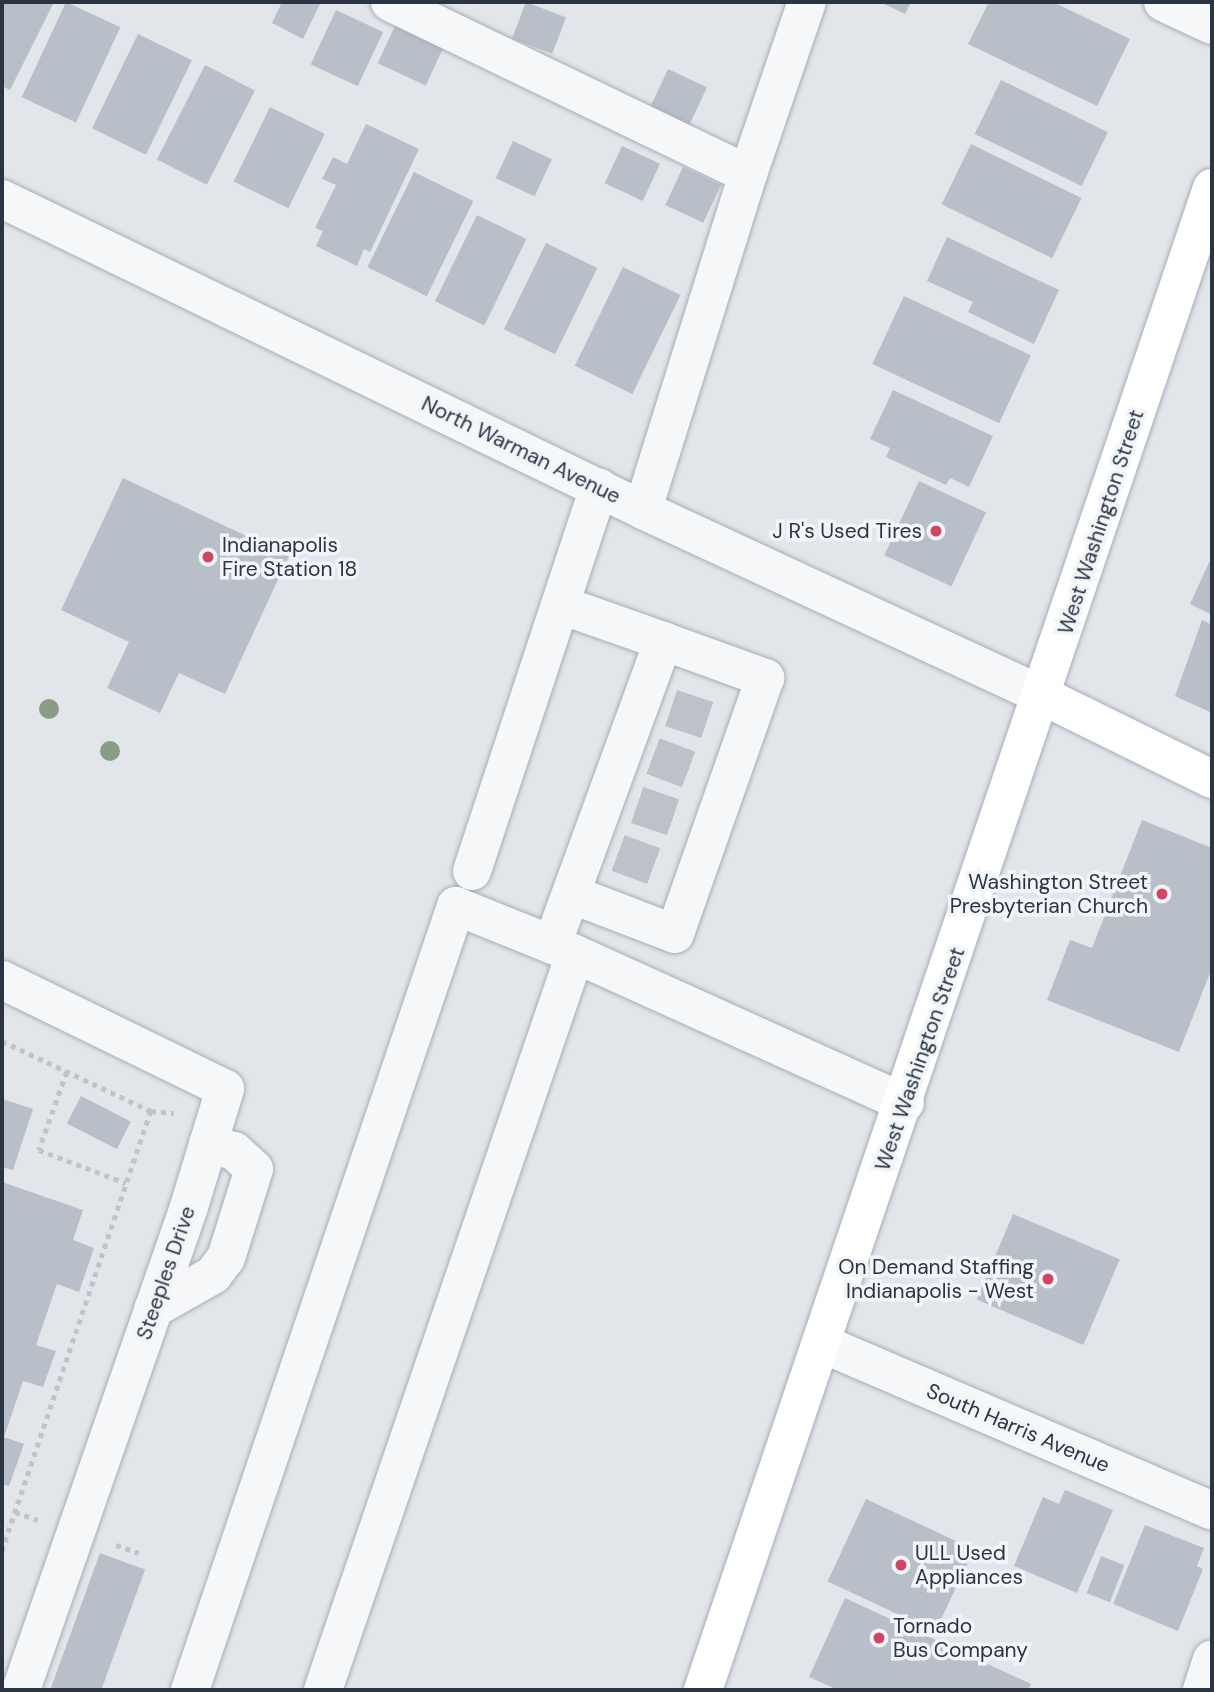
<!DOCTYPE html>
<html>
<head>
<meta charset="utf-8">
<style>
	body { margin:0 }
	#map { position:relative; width:1214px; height:1692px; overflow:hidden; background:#e2e6eb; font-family:"DM Sans",sans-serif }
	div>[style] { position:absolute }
	.building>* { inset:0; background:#b9bfc8; transform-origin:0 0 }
	.minor-tunnel>* { height:38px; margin-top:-19px; transform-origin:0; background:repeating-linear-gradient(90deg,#bdc2c9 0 38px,transparent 0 57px) }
	.path>* { height:4.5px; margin-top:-2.25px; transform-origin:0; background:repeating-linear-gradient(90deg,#c0c4ca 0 5px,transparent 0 10px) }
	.roads { filter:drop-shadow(0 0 2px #a7adb5) drop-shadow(0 0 2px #a7adb5) }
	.minor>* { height:38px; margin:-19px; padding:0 19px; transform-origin:19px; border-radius:19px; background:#f5f7f9 }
	.major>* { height:38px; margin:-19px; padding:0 19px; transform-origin:19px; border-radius:19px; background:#fff }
	.trees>* { width:20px; height:20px; margin:-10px; border-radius:50%; background:#899c88 }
	.dots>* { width:19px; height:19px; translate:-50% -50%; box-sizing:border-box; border:4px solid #f2f5f8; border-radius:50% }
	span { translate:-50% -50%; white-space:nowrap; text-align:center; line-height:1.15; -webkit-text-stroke:7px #f2f5f8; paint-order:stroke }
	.street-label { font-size:21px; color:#2a3443 }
	.poi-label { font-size:21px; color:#2a3443 }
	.right { translate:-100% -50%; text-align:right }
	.left { translate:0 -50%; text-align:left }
	.frame { position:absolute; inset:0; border:4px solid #2a3443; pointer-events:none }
</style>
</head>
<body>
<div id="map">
	<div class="building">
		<i style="clip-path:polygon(2px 2px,54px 2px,10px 90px,2px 86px)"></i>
		<i style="left:66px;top:2px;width:60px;height:105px;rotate:25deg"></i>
		<i style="clip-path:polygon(282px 2px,321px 2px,303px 39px,272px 23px)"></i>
		<i style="left:526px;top:2px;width:43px;height:39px;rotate:21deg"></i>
		<i style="clip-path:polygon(880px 2px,911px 2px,905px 14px)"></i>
		<i style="clip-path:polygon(989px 2px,1053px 2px,1130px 39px,1097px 106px,968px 44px)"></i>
		<i style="left:336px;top:10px;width:52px;height:60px;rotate:25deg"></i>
		<i style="left:395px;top:26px;width:53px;height:41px;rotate:25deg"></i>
		<i style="left:138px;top:34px;width:60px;height:105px;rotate:26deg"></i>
		<i style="left:205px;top:65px;width:56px;height:106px;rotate:27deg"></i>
		<i style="left:668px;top:69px;width:43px;height:42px;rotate:25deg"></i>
		<i style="left:1001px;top:80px;width:119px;height:60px;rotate:26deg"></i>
		<i style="left:270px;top:107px;width:61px;height:83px;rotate:26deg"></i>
		<i style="clip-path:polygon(366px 124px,419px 149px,370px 252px,364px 249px,357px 266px,316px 246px,323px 231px,315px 228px,336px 185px,322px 179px,333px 157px,347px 164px)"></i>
		<i style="left:513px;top:141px;width:43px;height:41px;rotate:25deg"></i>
		<i style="left:971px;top:144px;width:123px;height:67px;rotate:26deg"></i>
		<i style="left:622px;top:146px;width:42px;height:41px;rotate:25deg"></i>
		<i style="left:683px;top:167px;width:42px;height:42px;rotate:25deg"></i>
		<i style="left:414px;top:172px;width:66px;height:106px;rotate:26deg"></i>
		<i style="left:477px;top:215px;width:55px;height:96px;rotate:26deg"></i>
		<i style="clip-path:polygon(947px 237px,1059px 290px,1034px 344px,968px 312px,973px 302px,927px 281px)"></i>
		<i style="left:546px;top:243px;width:57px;height:96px;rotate:26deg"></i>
		<i style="left:623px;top:267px;width:64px;height:110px;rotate:26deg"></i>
		<i style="left:904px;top:296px;width:140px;height:75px;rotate:25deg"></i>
		<i style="clip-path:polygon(893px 390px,993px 436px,969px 487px,950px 478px,946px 485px,886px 457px,890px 448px,870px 439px)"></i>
		<i style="clip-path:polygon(123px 478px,289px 556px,225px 694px,179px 673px,160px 713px,107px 688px,129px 642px,61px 610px)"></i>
		<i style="left:919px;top:481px;width:74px;height:82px;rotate:25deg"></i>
		<i style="clip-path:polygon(1212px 556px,1212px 615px,1190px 604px)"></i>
		<i style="clip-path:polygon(1202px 620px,1212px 625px,1212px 713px,1175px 696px)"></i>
		<i style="clip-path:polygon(1142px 820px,1212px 848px,1212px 968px,1179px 1052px,1047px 1000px,1070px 940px,1092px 948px)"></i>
		<i style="left:81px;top:1096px;width:56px;height:31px;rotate:27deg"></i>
		<i style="clip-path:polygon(2px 1099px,33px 1109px,13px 1170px,2px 1167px)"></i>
		<i style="clip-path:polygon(2px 1182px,83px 1210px,73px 1240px,94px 1248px,79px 1292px,57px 1284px,36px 1345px,56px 1351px,43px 1387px,23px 1381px,4px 1437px,24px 1444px,9px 1486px,2px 1484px)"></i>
		<i style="left:1013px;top:1214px;width:116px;height:93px;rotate:23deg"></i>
		<i style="clip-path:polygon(1065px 1490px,1113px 1510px,1077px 1593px,1014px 1566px,1043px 1497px,1059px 1504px)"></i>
		<i style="left:866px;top:1499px;width:119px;height:91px;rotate:25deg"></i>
		<i style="clip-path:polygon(1145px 1525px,1204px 1548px,1197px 1566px,1203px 1569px,1178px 1631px,1113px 1604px)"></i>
		<i style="left:100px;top:1553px;width:48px;height:145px;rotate:20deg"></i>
		<i style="left:1101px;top:1556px;width:25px;height:40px;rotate:21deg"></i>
		<i style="clip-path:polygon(845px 1598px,1031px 1684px,1028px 1690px,838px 1690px,809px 1677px)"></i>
	</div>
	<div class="minor-tunnel">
		<i style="left:671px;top:708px;width:47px;rotate:18.4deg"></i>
		<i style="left:653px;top:756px;width:48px;rotate:20.7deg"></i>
		<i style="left:637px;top:805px;width:50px;rotate:18.8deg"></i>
		<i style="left:618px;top:853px;width:52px;rotate:20.2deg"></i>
	</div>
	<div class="path">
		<i style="left:2px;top:1041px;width:165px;rotate:25.2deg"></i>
		<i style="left:151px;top:1111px;width:465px;rotate:108.7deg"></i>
		<i style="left:67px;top:1072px;width:83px;rotate:109.7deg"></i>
		<i style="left:39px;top:1150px;width:93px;rotate:20.8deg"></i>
		<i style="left:151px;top:1111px;width:23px;rotate:5deg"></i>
		<i style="left:15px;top:1512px;width:24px;rotate:19deg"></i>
		<i style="left:116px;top:1545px;width:24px;rotate:19deg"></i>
	</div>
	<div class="roads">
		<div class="minor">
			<i style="left:390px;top:2px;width:397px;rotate:25.7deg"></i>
			<i style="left:748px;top:174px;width:352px;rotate:107.4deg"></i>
			<i style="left:1163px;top:2px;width:54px;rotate:25.1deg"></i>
			<i style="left:748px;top:174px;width:182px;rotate:-71.1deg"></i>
			<i style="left:2px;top:199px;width:712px;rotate:25.88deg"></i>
			<i style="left:643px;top:510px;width:441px;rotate:24.9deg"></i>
			<i style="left:561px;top:605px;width:108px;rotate:19.4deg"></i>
			<i style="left:472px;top:871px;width:404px;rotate:-71.7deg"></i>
			<i style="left:552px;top:945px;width:324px;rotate:-69.9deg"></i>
			<i style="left:663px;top:641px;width:109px;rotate:19.9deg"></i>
			<i style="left:765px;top:678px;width:271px;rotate:109.4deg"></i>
			<i style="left:675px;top:934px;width:111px;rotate:-159deg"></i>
			<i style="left:575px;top:954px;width:362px;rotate:24.3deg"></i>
			<i style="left:2px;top:980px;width:248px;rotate:26deg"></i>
			<i style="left:225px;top:1089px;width:123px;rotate:107deg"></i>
			<i style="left:189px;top:1207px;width:511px;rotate:109.18deg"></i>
			<i style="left:153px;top:1309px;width:69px;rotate:-29.5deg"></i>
			<i style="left:213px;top:1275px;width:21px;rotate:-53deg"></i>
			<i style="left:226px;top:1258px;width:93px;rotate:-72.5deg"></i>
			<i style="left:254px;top:1169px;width:27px;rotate:-138deg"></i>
			<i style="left:234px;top:1151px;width:27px;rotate:-165deg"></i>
			<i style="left:823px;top:1344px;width:423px;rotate:23.2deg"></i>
			<i style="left:190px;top:1690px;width:828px;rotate:-71.26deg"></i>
			<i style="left:456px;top:906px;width:128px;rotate:22deg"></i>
			<i style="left:575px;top:954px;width:778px;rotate:108.9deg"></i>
			<i style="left:1202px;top:1690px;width:32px;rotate:-72deg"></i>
		</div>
		<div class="major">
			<i style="left:1043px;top:696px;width:188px;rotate:26.2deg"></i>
			<i style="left:703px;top:1690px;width:1586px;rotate:-71.28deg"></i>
		</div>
	</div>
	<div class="trees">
		<i style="left:49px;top:709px"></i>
		<i style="left:110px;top:751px"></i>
	</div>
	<div class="dots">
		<i style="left:936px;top:531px;background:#d14662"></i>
		<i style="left:208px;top:557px;background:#d14662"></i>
		<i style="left:1162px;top:894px;background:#d14662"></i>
		<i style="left:1048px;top:1279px;background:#d14662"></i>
		<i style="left:901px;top:1565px;background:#d14662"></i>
		<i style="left:879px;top:1638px;background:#d14662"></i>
	</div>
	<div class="street-label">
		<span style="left:521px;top:450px;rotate:26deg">North Warman Avenue</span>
		<span style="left:1101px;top:522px;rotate:-72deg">West Washington Street</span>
		<span style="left:920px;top:1059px;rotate:-71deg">West Washington Street</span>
		<span style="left:166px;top:1273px;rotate:-71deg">Steeples Drive</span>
		<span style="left:1018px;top:1428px;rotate:23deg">South Harris Avenue</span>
	</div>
	<div class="poi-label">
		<span class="right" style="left:922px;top:531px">J R's Used Tires</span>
		<span class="left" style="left:222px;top:557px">Indianapolis<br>Fire Station 18</span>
		<span class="right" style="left:1148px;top:894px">Washington Street<br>Presbyterian Church</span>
		<span class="right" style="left:1034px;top:1279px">On Demand Staffing<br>Indianapolis - West</span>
		<span class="left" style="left:915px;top:1565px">ULL Used<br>Appliances</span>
		<span class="left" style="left:893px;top:1638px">Tornado<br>Bus Company</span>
	</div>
	<div class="frame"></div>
</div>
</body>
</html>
